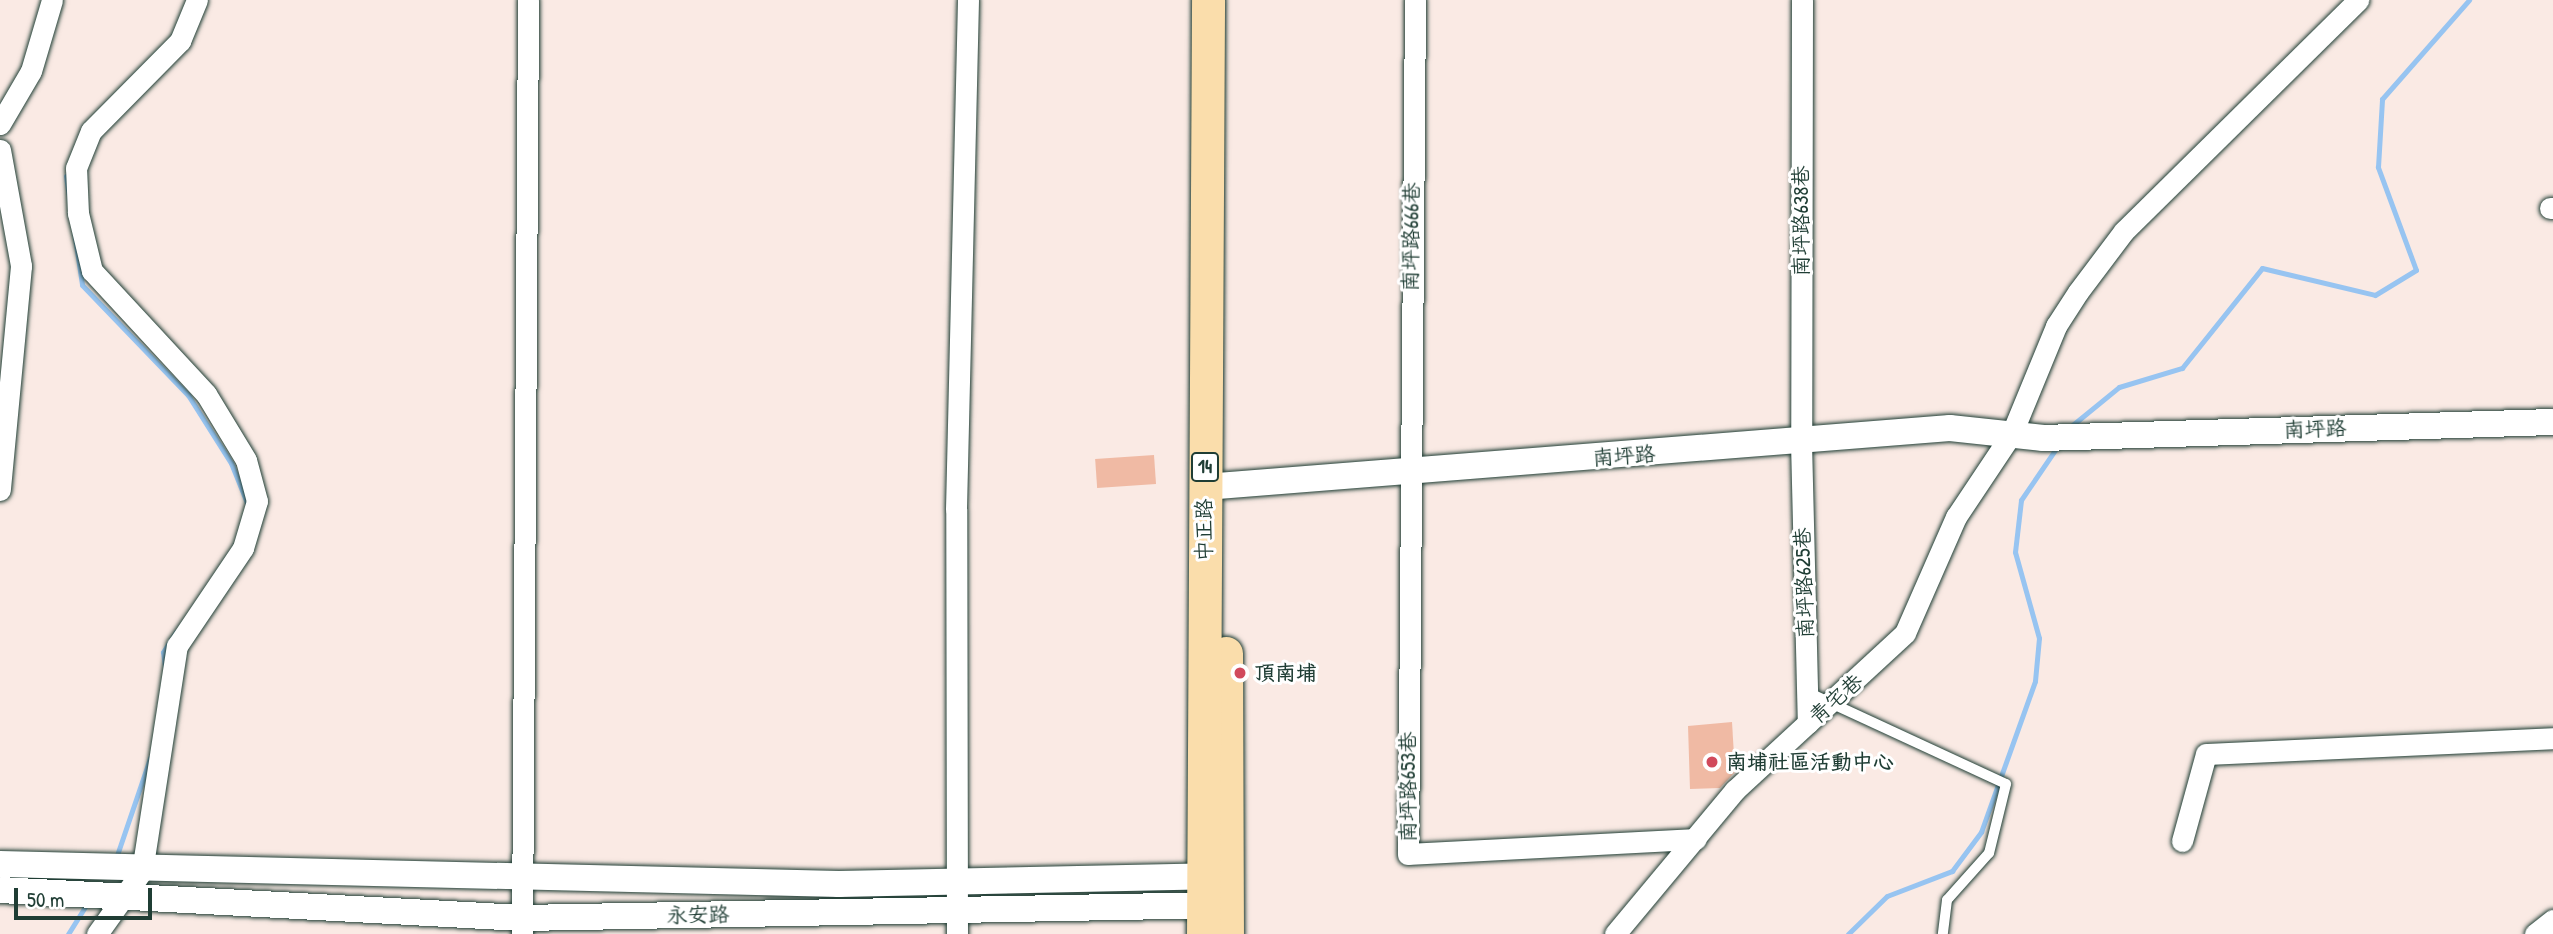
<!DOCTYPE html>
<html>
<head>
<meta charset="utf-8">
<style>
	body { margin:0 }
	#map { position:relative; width:2553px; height:934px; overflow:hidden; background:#faeae4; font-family:"Patrick Hand","LXGW WenKai TC",sans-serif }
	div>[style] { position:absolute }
	.stream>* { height:5px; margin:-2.5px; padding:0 2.5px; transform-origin:2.5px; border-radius:2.5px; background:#97c4f1 }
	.building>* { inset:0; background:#f0baa4; transform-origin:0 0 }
	.roads { filter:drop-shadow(0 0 2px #1f3d34) drop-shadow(0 0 2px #1f3d34) }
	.service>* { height:10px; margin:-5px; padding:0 5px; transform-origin:5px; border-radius:5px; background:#fff }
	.minor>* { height:21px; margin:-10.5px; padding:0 10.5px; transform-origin:10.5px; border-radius:10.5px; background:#fff }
	.tertiary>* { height:26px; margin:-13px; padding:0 13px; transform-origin:13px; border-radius:13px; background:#fff }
	.primary>* { height:33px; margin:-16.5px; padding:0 16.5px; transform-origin:16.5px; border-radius:16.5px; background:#faddab }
	.dots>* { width:19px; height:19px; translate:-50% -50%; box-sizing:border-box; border:4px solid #fff; border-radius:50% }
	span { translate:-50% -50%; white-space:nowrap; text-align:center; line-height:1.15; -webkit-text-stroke:6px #fff; paint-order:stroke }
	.shield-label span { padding:2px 5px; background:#fff; border:2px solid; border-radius:5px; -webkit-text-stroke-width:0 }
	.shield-label { font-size:19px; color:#1f3d34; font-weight:700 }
	.street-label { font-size:21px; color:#1f3d34 }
	.poi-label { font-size:21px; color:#1f3d34; font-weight:700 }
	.left { translate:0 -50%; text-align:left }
	.scale { position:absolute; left:14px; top:888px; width:138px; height:32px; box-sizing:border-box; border:4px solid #1f3d34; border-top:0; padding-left:9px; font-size:21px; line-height:24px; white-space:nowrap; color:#1f3d34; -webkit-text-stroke:5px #fff; paint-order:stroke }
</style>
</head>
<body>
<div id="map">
	<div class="stream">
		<i style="left:66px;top:176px;width:110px;rotate:81.6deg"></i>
		<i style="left:82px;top:285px;width:153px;rotate:46.1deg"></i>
		<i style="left:188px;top:395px;width:80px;rotate:57.7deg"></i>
		<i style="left:231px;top:463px;width:45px;rotate:68deg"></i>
		<i style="left:2070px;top:427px;width:63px;rotate:-39.2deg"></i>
		<i style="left:2119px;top:387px;width:66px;rotate:-16.8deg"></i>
		<i style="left:2182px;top:368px;width:128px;rotate:-51.3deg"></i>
		<i style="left:2262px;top:268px;width:116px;rotate:13.4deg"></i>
		<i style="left:2375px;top:295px;width:48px;rotate:-31.4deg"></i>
		<i style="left:2416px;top:270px;width:110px;rotate:-110.3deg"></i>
		<i style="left:2378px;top:167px;width:68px;rotate:-86.6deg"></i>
		<i style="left:2382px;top:99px;width:132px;rotate:-48.7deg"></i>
		<i style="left:165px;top:666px;width:14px;rotate:-98deg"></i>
		<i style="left:163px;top:652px;width:24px;rotate:-57deg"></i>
		<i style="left:116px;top:858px;width:106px;rotate:-71.2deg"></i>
		<i style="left:68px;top:934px;width:36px;rotate:-58deg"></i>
		<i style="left:1848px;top:934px;width:54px;rotate:-44.3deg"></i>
		<i style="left:1887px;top:896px;width:70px;rotate:-21deg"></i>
		<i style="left:1952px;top:871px;width:49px;rotate:-53.4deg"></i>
		<i style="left:1981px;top:832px;width:160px;rotate:-70.3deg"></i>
		<i style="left:2035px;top:681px;width:43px;rotate:-84.7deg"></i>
		<i style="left:2039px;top:638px;width:89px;rotate:-105.6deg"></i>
		<i style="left:2015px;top:552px;width:52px;rotate:-83.4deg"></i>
		<i style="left:2021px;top:500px;width:64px;rotate:-55.8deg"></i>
	</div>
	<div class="building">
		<i style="left:1154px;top:455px;width:29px;height:59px;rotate:86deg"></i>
		<i style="clip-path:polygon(1732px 722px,1735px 772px,1720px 788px,1690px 789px,1688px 726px)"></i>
	</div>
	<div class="roads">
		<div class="service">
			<i style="left:1807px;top:692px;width:219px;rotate:24.8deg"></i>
			<i style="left:2006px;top:784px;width:71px;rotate:103.8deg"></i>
			<i style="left:1989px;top:853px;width:63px;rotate:131.8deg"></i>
			<i style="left:1947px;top:900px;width:34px;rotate:97deg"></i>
		</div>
		<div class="minor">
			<i style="left:1415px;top:0;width:854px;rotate:90.47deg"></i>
			<i style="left:1408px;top:854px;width:288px;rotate:-3deg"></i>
			<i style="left:1802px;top:0;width:442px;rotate:90.1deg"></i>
			<i style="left:1801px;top:442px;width:281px;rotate:88.6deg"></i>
			<i style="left:0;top:124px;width:61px;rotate:-59.7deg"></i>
			<i style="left:31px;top:71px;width:74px;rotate:-73.5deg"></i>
			<i style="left:0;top:150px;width:118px;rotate:79.7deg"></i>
			<i style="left:21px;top:266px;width:225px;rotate:95.4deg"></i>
			<i style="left:2550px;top:208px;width:3px"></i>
			<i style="left:2182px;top:841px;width:90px;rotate:-74.6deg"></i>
			<i style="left:2206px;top:754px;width:347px;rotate:-2.6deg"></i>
			<i style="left:97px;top:934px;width:77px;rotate:-54.5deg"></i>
			<i style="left:142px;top:871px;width:228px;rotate:-81.2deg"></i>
			<i style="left:177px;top:646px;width:118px;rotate:-56deg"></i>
			<i style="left:243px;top:548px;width:49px;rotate:-73.4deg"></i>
			<i style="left:257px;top:501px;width:42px;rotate:-105deg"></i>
			<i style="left:246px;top:460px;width:77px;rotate:-121.2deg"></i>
			<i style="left:206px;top:394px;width:168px;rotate:-132.8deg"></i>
			<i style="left:92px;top:271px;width:60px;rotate:-103.6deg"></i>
			<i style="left:78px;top:213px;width:45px;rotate:-92.5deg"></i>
			<i style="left:76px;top:168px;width:40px;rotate:-68deg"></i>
			<i style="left:91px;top:131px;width:127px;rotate:-45.3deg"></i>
			<i style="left:180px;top:41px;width:44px;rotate:-67.5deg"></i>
			<i style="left:522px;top:934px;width:934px;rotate:-89.63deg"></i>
			<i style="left:957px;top:934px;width:425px;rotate:-90.1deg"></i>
			<i style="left:956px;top:509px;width:509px;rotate:-88.65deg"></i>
			<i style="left:1615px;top:934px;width:187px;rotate:-50.2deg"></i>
			<i style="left:1735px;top:790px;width:231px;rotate:-42.7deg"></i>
			<i style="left:1905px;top:633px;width:127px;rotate:-66.3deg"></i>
			<i style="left:1956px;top:517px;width:101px;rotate:-56.3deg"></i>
			<i style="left:2012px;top:433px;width:116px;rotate:-67.6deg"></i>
			<i style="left:2056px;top:326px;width:40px;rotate:-57.1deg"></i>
			<i style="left:2078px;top:292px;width:76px;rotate:-53deg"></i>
			<i style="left:2124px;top:231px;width:329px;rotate:-44.6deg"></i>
			<i style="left:2535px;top:934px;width:23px;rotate:-38deg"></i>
		</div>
		<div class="tertiary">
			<i style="left:1205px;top:487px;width:747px;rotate:-4.53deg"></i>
			<i style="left:1950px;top:428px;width:94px;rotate:6.1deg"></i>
			<i style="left:2043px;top:438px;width:510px;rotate:-1.8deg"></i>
			<i style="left:0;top:864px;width:839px;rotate:1.37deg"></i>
			<i style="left:839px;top:884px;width:383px;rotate:-1.2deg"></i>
			<i style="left:0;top:890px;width:523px;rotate:3.07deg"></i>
			<i style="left:522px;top:918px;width:700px;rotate:-1.06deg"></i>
		</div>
		<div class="primary">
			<i style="left:1226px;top:653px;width:281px;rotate:89.8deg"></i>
			<i style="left:1203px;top:934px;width:934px;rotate:-89.69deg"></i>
		</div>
	</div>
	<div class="dots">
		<i style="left:1240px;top:673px;background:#d1495b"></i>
		<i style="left:1712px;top:762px;background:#d1495b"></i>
	</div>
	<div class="shield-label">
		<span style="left:1205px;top:467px">14</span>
	</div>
	<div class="street-label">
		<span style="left:1801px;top:221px;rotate:-90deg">南坪路638巷</span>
		<span style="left:1411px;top:237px;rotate:-89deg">南坪路666巷</span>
		<span style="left:2315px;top:429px;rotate:-2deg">南坪路</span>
		<span style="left:1624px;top:456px;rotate:-4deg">南坪路</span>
		<span style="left:1204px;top:530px;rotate:-90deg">中正路</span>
		<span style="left:1804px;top:583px;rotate:-92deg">南坪路625巷</span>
		<span style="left:1836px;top:699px;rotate:-41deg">青宅巷</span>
		<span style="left:1408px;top:787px;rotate:-90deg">南坪路653巷</span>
		<span style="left:698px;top:915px;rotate:-1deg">永安路</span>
	</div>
	<div class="poi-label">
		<span class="left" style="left:1254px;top:673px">頂南埔</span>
		<span class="left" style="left:1726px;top:762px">南埔社區活動中心</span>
	</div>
	<div class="scale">50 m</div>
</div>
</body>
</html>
